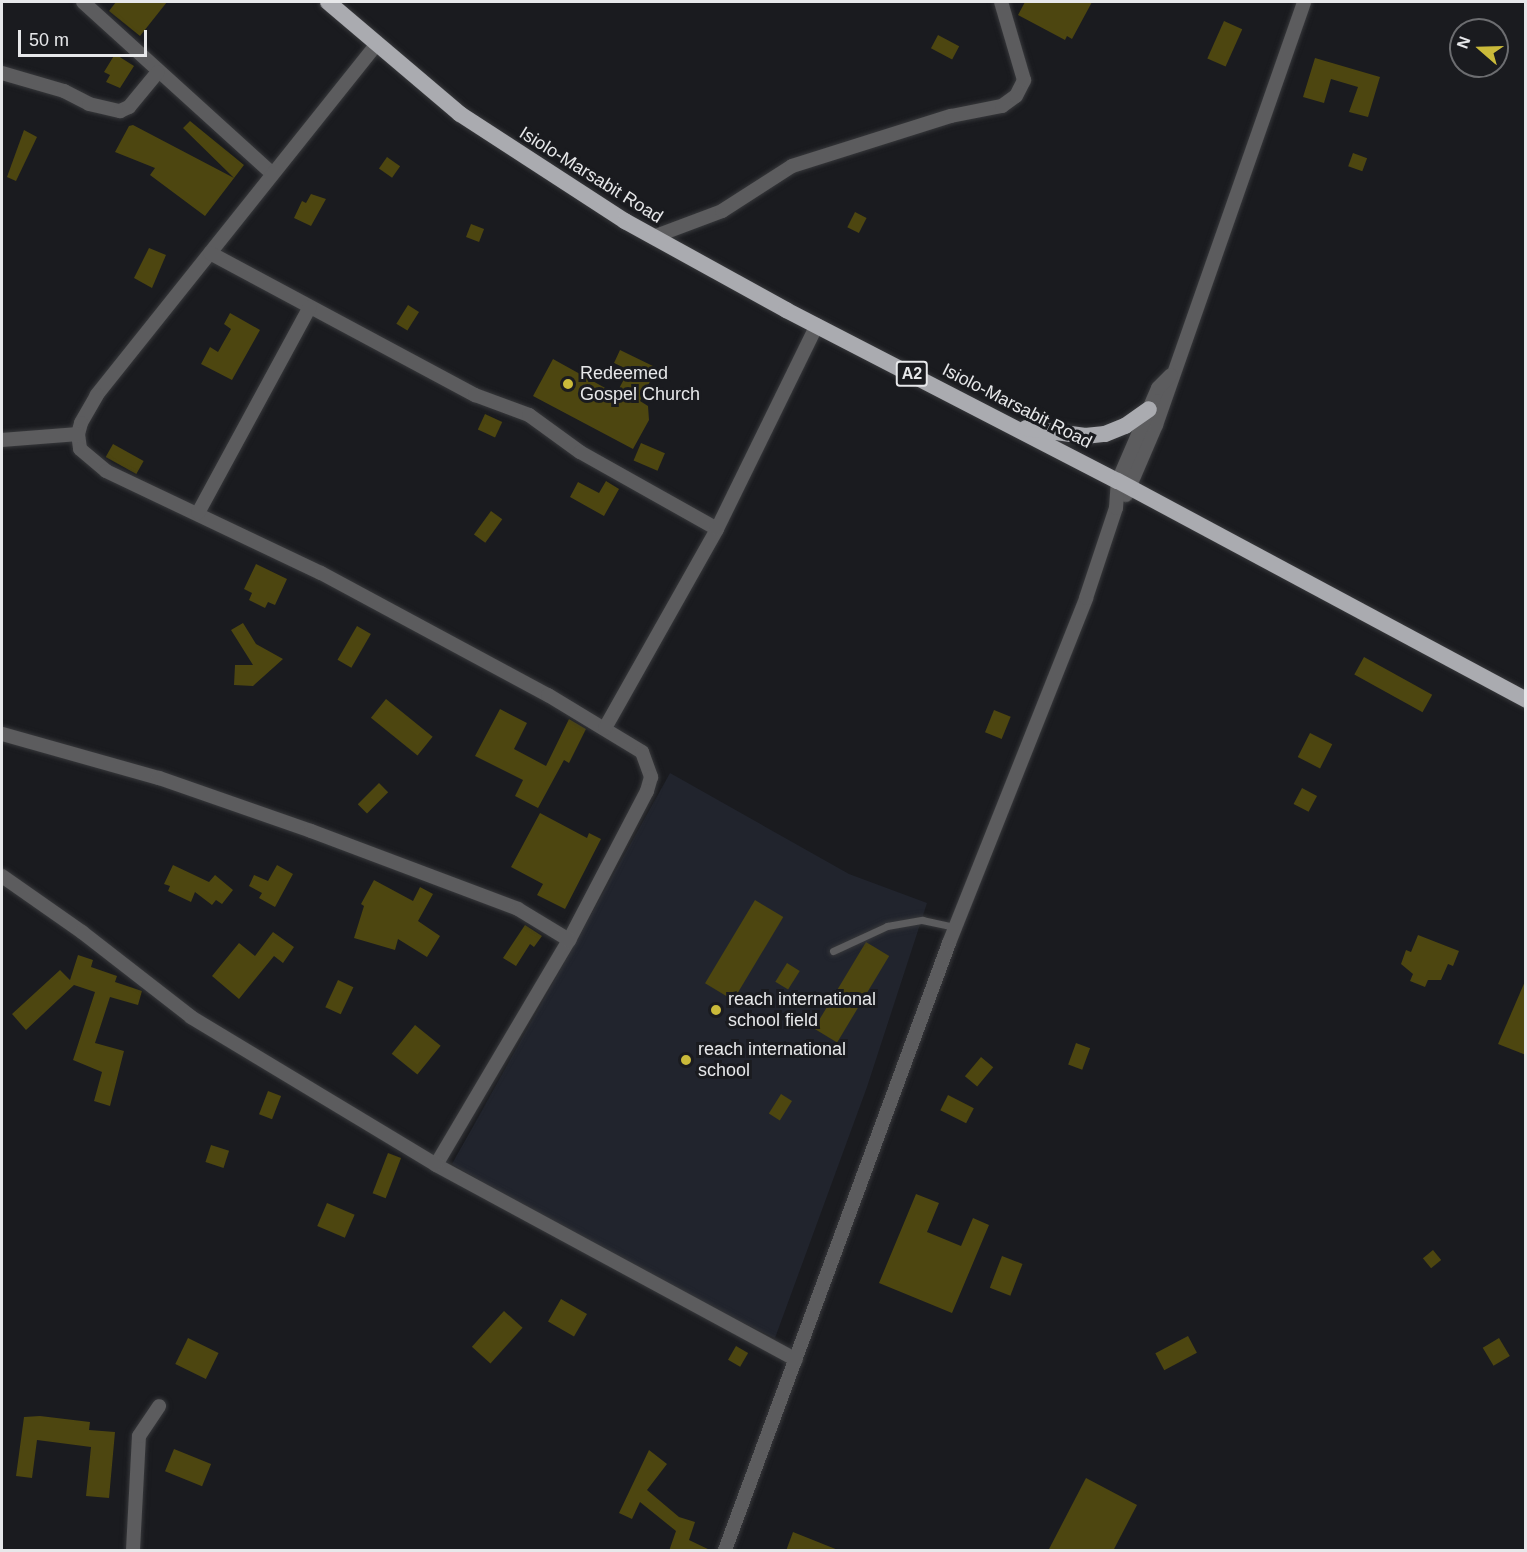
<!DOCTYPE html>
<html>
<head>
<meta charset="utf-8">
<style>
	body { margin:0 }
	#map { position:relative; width:1527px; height:1552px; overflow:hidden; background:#1a1b1f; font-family:Helvetica,sans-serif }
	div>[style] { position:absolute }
	.built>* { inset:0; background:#21242d }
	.building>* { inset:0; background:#4d4610; transform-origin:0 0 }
	.roads { filter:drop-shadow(0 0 2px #37383b) drop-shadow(0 0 2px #37383b) }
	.service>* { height:7px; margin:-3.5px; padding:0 3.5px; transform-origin:3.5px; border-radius:3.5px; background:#5c5c5e }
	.minor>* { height:14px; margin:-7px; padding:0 7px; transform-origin:7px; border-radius:7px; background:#5c5c5e }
	.trunk>* { height:16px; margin:-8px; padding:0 8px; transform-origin:8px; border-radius:8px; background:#aaabb0 }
	.dots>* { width:16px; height:16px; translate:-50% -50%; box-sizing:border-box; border:3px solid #1a1b1f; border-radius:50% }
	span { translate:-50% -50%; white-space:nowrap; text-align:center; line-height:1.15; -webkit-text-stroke:6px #1a1b1f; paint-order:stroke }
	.shield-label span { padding:2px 4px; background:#1a1b1f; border:2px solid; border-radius:4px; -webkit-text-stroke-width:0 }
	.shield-label { font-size:16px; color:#e7e8ea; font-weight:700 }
	.street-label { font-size:18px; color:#e7e8ea }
	.poi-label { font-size:18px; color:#e7e8ea }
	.left { translate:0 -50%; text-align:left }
	.frame { position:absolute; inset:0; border:3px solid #e7e8ea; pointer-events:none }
	.north { position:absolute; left:1449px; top:18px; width:60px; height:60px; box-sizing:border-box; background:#1a1b1f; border:2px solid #6c6d70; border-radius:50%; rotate:290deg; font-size:16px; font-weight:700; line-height:24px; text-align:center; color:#e7e8ea }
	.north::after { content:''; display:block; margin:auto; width:21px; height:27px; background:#caba3a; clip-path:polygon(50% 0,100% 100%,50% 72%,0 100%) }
	.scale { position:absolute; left:18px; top:30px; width:129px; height:27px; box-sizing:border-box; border:3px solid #e7e8ea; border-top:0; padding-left:8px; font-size:18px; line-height:21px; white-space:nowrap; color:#e7e8ea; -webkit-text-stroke:4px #1a1b1f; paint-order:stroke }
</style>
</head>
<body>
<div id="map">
	<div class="built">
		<i style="clip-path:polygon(670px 773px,849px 874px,927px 903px,867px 1087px,775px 1338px,614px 1261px,452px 1164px)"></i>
	</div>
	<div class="building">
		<i style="clip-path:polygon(116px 2px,167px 2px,140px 36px,109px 11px)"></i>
		<i style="clip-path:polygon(1025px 2px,1092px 2px,1072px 39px,1067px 36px,1065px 40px,1018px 15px)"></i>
		<i style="left:1224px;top:21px;width:20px;height:41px;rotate:24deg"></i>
		<i style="left:938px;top:35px;width:24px;height:15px;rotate:28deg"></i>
		<i style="clip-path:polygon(115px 54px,134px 66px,120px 88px,106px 82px,110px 75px,104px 72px)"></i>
		<i style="clip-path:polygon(1315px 58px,1380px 77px,1368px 117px,1349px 112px,1358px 87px,1331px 79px,1324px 103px,1303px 97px)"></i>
		<i style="clip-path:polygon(190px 121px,244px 165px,205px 216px,150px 175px,155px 168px,115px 152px,129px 126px,133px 125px,234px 178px,183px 128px)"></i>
		<i style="clip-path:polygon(24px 130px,37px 137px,16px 181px,7px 177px)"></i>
		<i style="left:1353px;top:153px;width:15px;height:14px;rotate:20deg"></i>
		<i style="left:387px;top:157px;width:16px;height:14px;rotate:35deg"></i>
		<i style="clip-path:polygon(311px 194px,326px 199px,311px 226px,294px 218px,302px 201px,306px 203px)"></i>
		<i style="left:855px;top:212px;width:13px;height:17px;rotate:27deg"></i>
		<i style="left:471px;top:224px;width:14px;height:14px;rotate:21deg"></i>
		<i style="clip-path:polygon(149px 248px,166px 255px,152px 288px,134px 278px)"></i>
		<i style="left:408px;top:305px;width:13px;height:22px;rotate:32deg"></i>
		<i style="clip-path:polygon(230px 313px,260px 330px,232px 380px,201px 364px,210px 347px,218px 352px,231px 329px,224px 324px)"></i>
		<i style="clip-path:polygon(620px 350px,657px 368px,640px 401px,648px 406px,649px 420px,633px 449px,533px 396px,553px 359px,616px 394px,629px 370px,614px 363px)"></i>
		<i style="left:485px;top:414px;width:19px;height:17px;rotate:25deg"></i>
		<i style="left:641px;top:443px;width:26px;height:19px;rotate:23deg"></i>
		<i style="left:113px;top:444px;width:35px;height:15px;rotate:29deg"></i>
		<i style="clip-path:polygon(606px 481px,619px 489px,604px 516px,570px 497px,578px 482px,599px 493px)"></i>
		<i style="left:491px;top:511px;width:14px;height:29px;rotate:36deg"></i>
		<i style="clip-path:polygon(256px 564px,287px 579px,275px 605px,268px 602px,265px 608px,249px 600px,252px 593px,244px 589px)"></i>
		<i style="clip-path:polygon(243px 623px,256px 644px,283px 659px,253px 686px,234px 685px,235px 665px,253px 665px,231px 630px)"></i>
		<i style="left:357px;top:626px;width:16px;height:39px;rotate:30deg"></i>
		<i style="left:1364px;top:657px;width:78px;height:20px;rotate:29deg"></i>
		<i style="left:386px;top:699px;width:60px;height:24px;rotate:39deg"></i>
		<i style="clip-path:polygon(500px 709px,527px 723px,514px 749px,546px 766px,569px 719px,586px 729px,569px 763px,564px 760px,538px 808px,515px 796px,523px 780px,475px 756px)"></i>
		<i style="left:994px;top:710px;width:18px;height:24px;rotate:22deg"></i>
		<i style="left:1310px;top:733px;width:25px;height:27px;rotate:27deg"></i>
		<i style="left:379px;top:783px;width:13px;height:30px;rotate:45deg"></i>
		<i style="left:1302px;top:788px;width:17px;height:18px;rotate:28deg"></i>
		<i style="clip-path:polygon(540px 813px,587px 838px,589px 833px,601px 839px,565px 909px,537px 895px,543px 884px,511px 867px)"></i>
		<i style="clip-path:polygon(173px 865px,209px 882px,215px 875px,233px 890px,222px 904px,216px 900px,212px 905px,195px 892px,191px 902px,168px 891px,170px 886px,164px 884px)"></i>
		<i style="clip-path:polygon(277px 865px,293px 874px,275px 907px,259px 898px,262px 893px,249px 886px,254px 875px,268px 881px)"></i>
		<i style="clip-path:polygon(374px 880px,413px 901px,420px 887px,433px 894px,418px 921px,440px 936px,427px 957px,398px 939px,395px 950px,354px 938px,364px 906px,361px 904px)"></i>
		<i style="left:755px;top:900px;width:33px;height:97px;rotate:31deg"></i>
		<i style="clip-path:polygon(525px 925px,542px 936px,534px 947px,530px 944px,516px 966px,503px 958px)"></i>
		<i style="clip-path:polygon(273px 932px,294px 947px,283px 963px,274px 956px,239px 999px,212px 976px,239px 943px,255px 956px)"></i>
		<i style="clip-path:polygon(1418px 935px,1459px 951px,1453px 966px,1448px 964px,1441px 980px,1428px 980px,1425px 987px,1410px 981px,1413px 974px,1401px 964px,1406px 950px,1411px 952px)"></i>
		<i style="left:866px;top:942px;width:27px;height:101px;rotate:31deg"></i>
		<i style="clip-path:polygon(78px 955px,93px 960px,91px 967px,117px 976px,115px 982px,142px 991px,138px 1005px,110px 997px,95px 1043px,124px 1051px,110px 1106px,94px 1101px,102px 1072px,73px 1060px,95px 992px,74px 985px,26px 1030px,12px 1014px,60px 970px,70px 980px)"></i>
		<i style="left:787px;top:963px;width:15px;height:22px;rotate:32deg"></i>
		<i style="clip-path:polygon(1526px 979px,1526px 1055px,1498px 1044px)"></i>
		<i style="left:338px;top:980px;width:17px;height:30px;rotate:25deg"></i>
		<i style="left:415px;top:1025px;width:33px;height:37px;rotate:39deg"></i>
		<i style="left:1076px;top:1043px;width:15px;height:23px;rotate:20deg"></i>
		<i style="left:981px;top:1057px;width:16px;height:25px;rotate:40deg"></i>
		<i style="left:268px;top:1091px;width:14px;height:25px;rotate:21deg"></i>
		<i style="left:781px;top:1094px;width:13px;height:23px;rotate:32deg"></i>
		<i style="left:948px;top:1095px;width:29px;height:17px;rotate:27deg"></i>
		<i style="left:211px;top:1145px;width:19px;height:18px;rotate:18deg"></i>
		<i style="left:388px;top:1153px;width:14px;height:43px;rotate:21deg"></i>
		<i style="clip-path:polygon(916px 1194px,939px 1203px,927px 1232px,961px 1246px,973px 1218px,989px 1225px,952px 1313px,879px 1283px)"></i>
		<i style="left:327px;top:1203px;width:30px;height:25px;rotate:23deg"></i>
		<i style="left:1433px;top:1250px;width:13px;height:13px;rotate:51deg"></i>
		<i style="left:1002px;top:1256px;width:22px;height:34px;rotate:21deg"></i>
		<i style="left:561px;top:1299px;width:30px;height:26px;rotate:30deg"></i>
		<i style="left:504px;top:1311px;width:25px;height:48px;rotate:42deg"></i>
		<i style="left:1188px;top:1336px;width:19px;height:37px;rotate:62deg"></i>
		<i style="left:188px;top:1338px;width:34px;height:29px;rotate:26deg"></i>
		<i style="left:1499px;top:1338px;width:21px;height:19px;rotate:59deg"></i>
		<i style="left:736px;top:1346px;width:14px;height:16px;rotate:30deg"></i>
		<i style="clip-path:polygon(40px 1416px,90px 1422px,89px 1430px,115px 1432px,109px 1498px,86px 1496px,91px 1447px,37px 1440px,32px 1478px,16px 1476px,24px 1417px)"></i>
		<i style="left:174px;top:1449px;width:40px;height:24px;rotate:22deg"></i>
		<i style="clip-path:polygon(649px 1450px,667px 1464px,647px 1490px,679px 1517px,695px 1522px,689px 1540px,712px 1551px,669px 1551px,676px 1531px,640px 1502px,632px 1519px,619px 1513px)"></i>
		<i style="clip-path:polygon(1086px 1478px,1137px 1505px,1113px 1551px,1048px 1551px)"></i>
		<i style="clip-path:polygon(793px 1532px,838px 1550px,837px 1551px,786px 1551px)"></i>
	</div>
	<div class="roads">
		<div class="service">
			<i style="left:833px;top:951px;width:60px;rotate:-24.8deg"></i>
			<i style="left:887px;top:926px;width:36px;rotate:-10deg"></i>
			<i style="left:922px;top:920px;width:34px;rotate:12deg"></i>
		</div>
		<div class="minor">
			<i style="left:83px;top:2px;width:256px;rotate:42.2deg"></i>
			<i style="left:376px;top:45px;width:448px;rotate:128.6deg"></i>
			<i style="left:97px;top:395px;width:32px;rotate:120deg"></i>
			<i style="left:81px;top:423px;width:11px;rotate:105deg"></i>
			<i style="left:78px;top:434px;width:15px;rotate:82deg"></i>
			<i style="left:80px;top:449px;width:34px;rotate:40deg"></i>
			<i style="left:106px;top:471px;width:238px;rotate:25.4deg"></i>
			<i style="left:321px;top:573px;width:258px;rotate:28.3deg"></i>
			<i style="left:548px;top:695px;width:110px;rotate:31.2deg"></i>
			<i style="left:642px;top:752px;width:27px;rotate:70deg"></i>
			<i style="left:651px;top:777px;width:15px;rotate:106deg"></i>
			<i style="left:647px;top:791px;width:168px;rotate:117.6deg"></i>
			<i style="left:569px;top:940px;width:261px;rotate:120.6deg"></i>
			<i style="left:436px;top:1165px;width:409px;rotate:28.4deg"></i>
			<i style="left:2px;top:73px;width:65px;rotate:16.2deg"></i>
			<i style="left:64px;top:91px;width:28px;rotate:27deg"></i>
			<i style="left:89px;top:104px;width:32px;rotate:13deg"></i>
			<i style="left:120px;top:111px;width:10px;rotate:-24deg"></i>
			<i style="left:129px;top:107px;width:45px;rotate:-50.4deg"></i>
			<i style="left:653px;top:237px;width:74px;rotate:-20.6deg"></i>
			<i style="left:722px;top:211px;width:83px;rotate:-32.7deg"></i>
			<i style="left:792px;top:166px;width:167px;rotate:-17.5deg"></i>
			<i style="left:951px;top:116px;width:52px;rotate:-11.1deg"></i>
			<i style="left:1002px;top:106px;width:17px;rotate:-36deg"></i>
			<i style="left:1016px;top:96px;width:18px;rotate:-63deg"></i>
			<i style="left:1024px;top:80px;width:81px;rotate:-106.4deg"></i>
			<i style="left:210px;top:253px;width:301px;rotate:28.2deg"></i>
			<i style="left:475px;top:395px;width:58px;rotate:20.3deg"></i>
			<i style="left:529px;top:415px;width:63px;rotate:36deg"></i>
			<i style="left:580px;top:452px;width:157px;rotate:29.3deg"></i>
			<i style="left:2px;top:440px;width:76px;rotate:-4.5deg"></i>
			<i style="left:1126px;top:495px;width:76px;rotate:-66.8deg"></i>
			<i style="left:1156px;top:425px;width:448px;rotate:-70.7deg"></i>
			<i style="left:198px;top:513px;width:234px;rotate:-61.5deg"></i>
			<i style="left:605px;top:728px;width:228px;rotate:-60.6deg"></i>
			<i style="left:717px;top:529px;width:227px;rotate:-63.9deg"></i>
			<i style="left:2px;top:734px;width:163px;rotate:15.7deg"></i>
			<i style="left:159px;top:778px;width:161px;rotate:19.2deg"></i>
			<i style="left:311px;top:831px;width:221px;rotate:20.6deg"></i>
			<i style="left:518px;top:909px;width:60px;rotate:31.3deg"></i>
			<i style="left:2px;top:876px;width:98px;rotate:35deg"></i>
			<i style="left:82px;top:932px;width:138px;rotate:37.9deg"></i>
			<i style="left:191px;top:1017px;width:286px;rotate:31.1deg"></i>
			<i style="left:133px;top:1550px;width:114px;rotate:-87deg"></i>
			<i style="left:139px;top:1436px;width:36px;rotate:-56deg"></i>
			<i style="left:725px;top:1550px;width:647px;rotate:-69.74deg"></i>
			<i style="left:949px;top:943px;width:371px;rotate:-68.3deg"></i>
			<i style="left:1086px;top:598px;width:95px;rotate:-71.6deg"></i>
			<i style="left:1116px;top:508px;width:27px;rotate:-86deg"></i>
			<i style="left:1118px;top:481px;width:101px;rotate:-66.7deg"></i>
			<i style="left:1158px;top:388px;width:18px;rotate:-45deg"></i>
		</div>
		<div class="trunk">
			<i style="left:328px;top:2px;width:173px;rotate:40.3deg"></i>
			<i style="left:460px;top:114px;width:197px;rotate:33deg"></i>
			<i style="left:625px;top:221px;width:184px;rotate:28.9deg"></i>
			<i style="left:786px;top:310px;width:373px;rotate:27.3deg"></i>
			<i style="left:1118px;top:481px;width:463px;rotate:28.2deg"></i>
			<i style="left:1026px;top:428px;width:60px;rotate:7.7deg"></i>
			<i style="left:1085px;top:436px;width:20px;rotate:-6deg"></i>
			<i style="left:1105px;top:434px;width:22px;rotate:-22deg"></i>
			<i style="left:1125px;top:426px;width:29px;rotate:-35deg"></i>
		</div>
	</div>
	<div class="dots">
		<i style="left:568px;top:384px;background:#caba3a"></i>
		<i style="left:716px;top:1010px;background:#caba3a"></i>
		<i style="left:686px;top:1060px;background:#caba3a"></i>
	</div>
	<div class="shield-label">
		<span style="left:912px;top:374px">A2</span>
	</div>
	<div class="street-label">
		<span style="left:591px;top:175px;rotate:32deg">Isiolo-Marsabit Road</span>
		<span style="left:1017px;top:406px;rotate:27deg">Isiolo-Marsabit Road</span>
	</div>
	<div class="poi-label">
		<span class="left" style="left:580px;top:384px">Redeemed<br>Gospel Church</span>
		<span class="left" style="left:728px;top:1010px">reach international<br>school field</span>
		<span class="left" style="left:698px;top:1060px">reach international<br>school</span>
	</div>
	<div class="frame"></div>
	<div class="north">N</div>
	<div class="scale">50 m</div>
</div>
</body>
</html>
